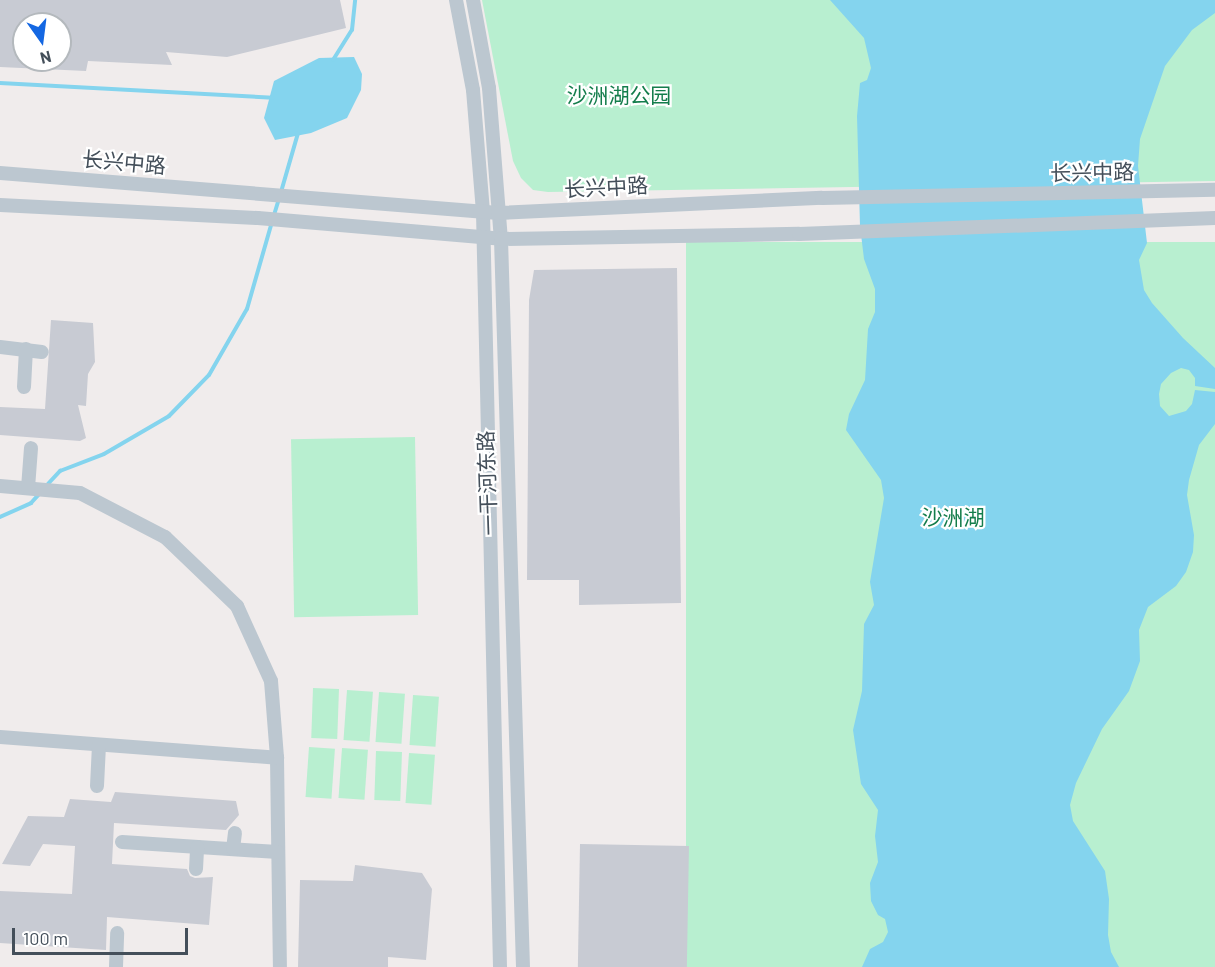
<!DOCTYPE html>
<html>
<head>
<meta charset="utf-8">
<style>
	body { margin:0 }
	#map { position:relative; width:1215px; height:967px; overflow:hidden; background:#f0ecec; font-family:Barlow,"Noto Sans SC",sans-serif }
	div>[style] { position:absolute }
	.green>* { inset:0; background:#b8efd0; transform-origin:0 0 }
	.water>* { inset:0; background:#84d4ee }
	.stream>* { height:4px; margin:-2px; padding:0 2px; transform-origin:2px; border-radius:2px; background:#84d4ee }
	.building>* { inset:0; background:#c8cbd3; transform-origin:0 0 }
	.minor>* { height:14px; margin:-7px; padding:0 7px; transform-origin:7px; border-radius:7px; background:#bcc7d0 }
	span { translate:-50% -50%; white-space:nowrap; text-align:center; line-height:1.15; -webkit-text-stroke:4.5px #fff; paint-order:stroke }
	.park-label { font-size:21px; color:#147d4c }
	.street-label { font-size:21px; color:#444f5a }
	.north { position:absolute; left:12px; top:12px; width:60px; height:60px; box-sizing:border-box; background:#fff; border:2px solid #b4b9bd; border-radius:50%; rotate:166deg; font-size:16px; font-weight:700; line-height:24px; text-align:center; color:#444f5a }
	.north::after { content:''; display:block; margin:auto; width:21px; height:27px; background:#1467e2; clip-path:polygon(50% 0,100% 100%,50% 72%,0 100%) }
	.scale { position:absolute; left:12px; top:928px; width:176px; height:27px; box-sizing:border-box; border:3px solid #444f5a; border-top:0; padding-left:8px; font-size:18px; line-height:21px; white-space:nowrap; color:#444f5a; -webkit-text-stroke:4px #fff; paint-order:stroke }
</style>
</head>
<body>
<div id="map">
	<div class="green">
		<i style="clip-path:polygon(482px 0,1215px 0,1215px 181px,548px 192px,533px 190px,521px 178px,513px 161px)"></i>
		<i style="left:1215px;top:242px;width:725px;height:529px;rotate:90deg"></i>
		<i style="left:415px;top:437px;width:178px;height:124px;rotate:89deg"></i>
		<i style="left:313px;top:688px;width:26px;height:50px;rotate:2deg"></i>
		<i style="left:347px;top:690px;width:26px;height:50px;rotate:4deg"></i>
		<i style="left:379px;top:692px;width:26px;height:50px;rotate:4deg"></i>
		<i style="left:413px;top:695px;width:26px;height:50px;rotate:4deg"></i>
		<i style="left:309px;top:747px;width:26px;height:50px;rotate:4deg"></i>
		<i style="left:342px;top:748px;width:26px;height:50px;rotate:4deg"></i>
		<i style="left:376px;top:751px;width:26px;height:49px;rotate:2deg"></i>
		<i style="left:409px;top:753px;width:26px;height:50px;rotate:4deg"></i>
	</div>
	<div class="water">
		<i style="clip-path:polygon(830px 0,1215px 0,1215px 13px,1192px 30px,1165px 66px,1140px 139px,1138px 166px,1147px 243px,1139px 260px,1144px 290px,1152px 303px,1183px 338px,1215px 368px,1215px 389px,1195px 386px,1195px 378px,1189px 370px,1181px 368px,1171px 373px,1161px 384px,1159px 394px,1160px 406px,1169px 416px,1186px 411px,1192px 404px,1195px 390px,1215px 392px,1215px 424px,1199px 445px,1189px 480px,1187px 495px,1194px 535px,1193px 552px,1186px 572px,1176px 586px,1148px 607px,1139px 630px,1140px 661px,1129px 691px,1102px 729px,1076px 783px,1070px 805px,1073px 821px,1105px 871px,1109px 899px,1108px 935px,1111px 952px,1119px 967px,862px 967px,870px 949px,883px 942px,888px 932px,885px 919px,878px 915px,871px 901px,870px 883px,878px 862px,875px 836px,878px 810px,861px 784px,853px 730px,862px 691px,864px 624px,874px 605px,870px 582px,884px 498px,881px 480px,846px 430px,849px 414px,865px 380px,868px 329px,875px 312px,875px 289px,864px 259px,860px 226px,857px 116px,860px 83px,867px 80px,871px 68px,864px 38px)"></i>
		<i style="clip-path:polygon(354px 57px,362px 74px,361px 90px,347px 118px,311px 133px,275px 140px,264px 118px,274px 81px,319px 58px)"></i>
	</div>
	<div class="stream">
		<i style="left:333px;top:60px;width:36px;rotate:-58deg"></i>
		<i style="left:352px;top:30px;width:30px;rotate:-84deg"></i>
		<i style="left:0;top:83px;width:273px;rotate:3.1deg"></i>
		<i style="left:281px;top:192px;width:61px;rotate:-73.9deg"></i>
		<i style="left:274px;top:215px;width:17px;rotate:-73deg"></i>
		<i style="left:46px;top:486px;width:21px;rotate:-47deg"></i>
		<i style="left:60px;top:471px;width:47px;rotate:-21.1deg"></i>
		<i style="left:104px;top:454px;width:75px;rotate:-30.3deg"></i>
		<i style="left:169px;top:416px;width:57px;rotate:-45.7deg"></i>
		<i style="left:209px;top:375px;width:76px;rotate:-60.1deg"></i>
		<i style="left:247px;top:309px;width:91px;rotate:-74deg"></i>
		<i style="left:0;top:517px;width:34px;rotate:-24deg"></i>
		<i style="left:31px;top:503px;width:12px;rotate:-48deg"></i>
	</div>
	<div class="building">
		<i style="clip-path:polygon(evenodd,0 0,340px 0,346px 28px,227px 57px,166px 52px,172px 65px,88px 61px,86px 71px,0 67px,0 0,24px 24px,60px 24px,60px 60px,24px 60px,24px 24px)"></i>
		<i style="clip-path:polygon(677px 268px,681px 603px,579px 605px,579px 580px,527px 580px,529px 300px,534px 270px)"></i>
		<i style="clip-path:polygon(51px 320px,93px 323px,95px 362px,88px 374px,86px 406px,78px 405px,86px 438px,80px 441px,0 435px,0 407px,45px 409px)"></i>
		<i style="clip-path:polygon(115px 792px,236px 801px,239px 815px,226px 830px,114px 823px,112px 864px,187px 869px,190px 876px,195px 878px,213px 877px,209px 925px,107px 917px,106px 950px,0 943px,0 891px,72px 894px,75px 846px,43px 844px,30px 866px,2px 864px,28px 816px,64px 817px,70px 799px,111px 802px)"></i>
		<i style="left:580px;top:844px;width:109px;height:123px;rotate:1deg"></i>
		<i style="clip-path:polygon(355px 865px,422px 873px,432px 889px,426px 960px,388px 957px,388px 967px,298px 967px,300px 880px,353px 881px)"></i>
	</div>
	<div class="minor">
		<i style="left:456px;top:0;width:92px;rotate:79.3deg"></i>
		<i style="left:473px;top:90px;width:122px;rotate:85.3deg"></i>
		<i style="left:483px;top:212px;width:755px;rotate:88.71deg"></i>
		<i style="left:473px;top:0;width:89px;rotate:79.7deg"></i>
		<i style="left:489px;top:88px;width:151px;rotate:85.5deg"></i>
		<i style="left:501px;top:239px;width:728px;rotate:88.27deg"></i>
		<i style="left:0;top:173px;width:500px;rotate:4.6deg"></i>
		<i style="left:498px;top:213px;width:324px;rotate:-2.7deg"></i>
		<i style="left:822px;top:198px;width:393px;rotate:-1.2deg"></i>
		<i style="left:0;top:205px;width:258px;rotate:2.9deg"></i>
		<i style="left:258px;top:218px;width:244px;rotate:4.9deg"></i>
		<i style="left:501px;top:239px;width:298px;rotate:-1deg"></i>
		<i style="left:799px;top:234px;width:416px;rotate:-2.2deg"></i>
		<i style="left:0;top:347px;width:42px;rotate:6.8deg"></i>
		<i style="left:24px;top:387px;width:38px;rotate:-87deg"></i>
		<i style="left:0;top:486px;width:80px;rotate:5deg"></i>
		<i style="left:80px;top:493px;width:96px;rotate:27.4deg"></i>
		<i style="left:165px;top:537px;width:100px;rotate:43.8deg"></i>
		<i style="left:237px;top:606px;width:82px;rotate:65.6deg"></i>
		<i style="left:271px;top:681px;width:77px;rotate:85.5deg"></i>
		<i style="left:277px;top:758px;width:209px;rotate:89.2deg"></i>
		<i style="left:28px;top:488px;width:40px;rotate:-85.7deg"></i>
		<i style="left:0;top:737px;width:278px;rotate:4.3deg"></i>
		<i style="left:97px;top:786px;width:41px;rotate:-87.2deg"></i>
		<i style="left:122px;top:842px;width:156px;rotate:3.7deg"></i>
		<i style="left:233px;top:849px;width:16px;rotate:-83deg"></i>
		<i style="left:196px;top:869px;width:22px;rotate:-87deg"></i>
		<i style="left:116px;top:967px;width:34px;rotate:-88deg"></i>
	</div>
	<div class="park-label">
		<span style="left:619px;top:95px">沙洲湖公园</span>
		<span style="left:953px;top:517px">沙洲湖</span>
	</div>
	<div class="street-label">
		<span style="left:124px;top:162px;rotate:5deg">长兴中路</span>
		<span style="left:1092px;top:172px;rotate:-1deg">长兴中路</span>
		<span style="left:606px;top:187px;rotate:-3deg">长兴中路</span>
		<span style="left:487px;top:483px;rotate:-92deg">一干河东路</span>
	</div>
	<div class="north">N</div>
	<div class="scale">100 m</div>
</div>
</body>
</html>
